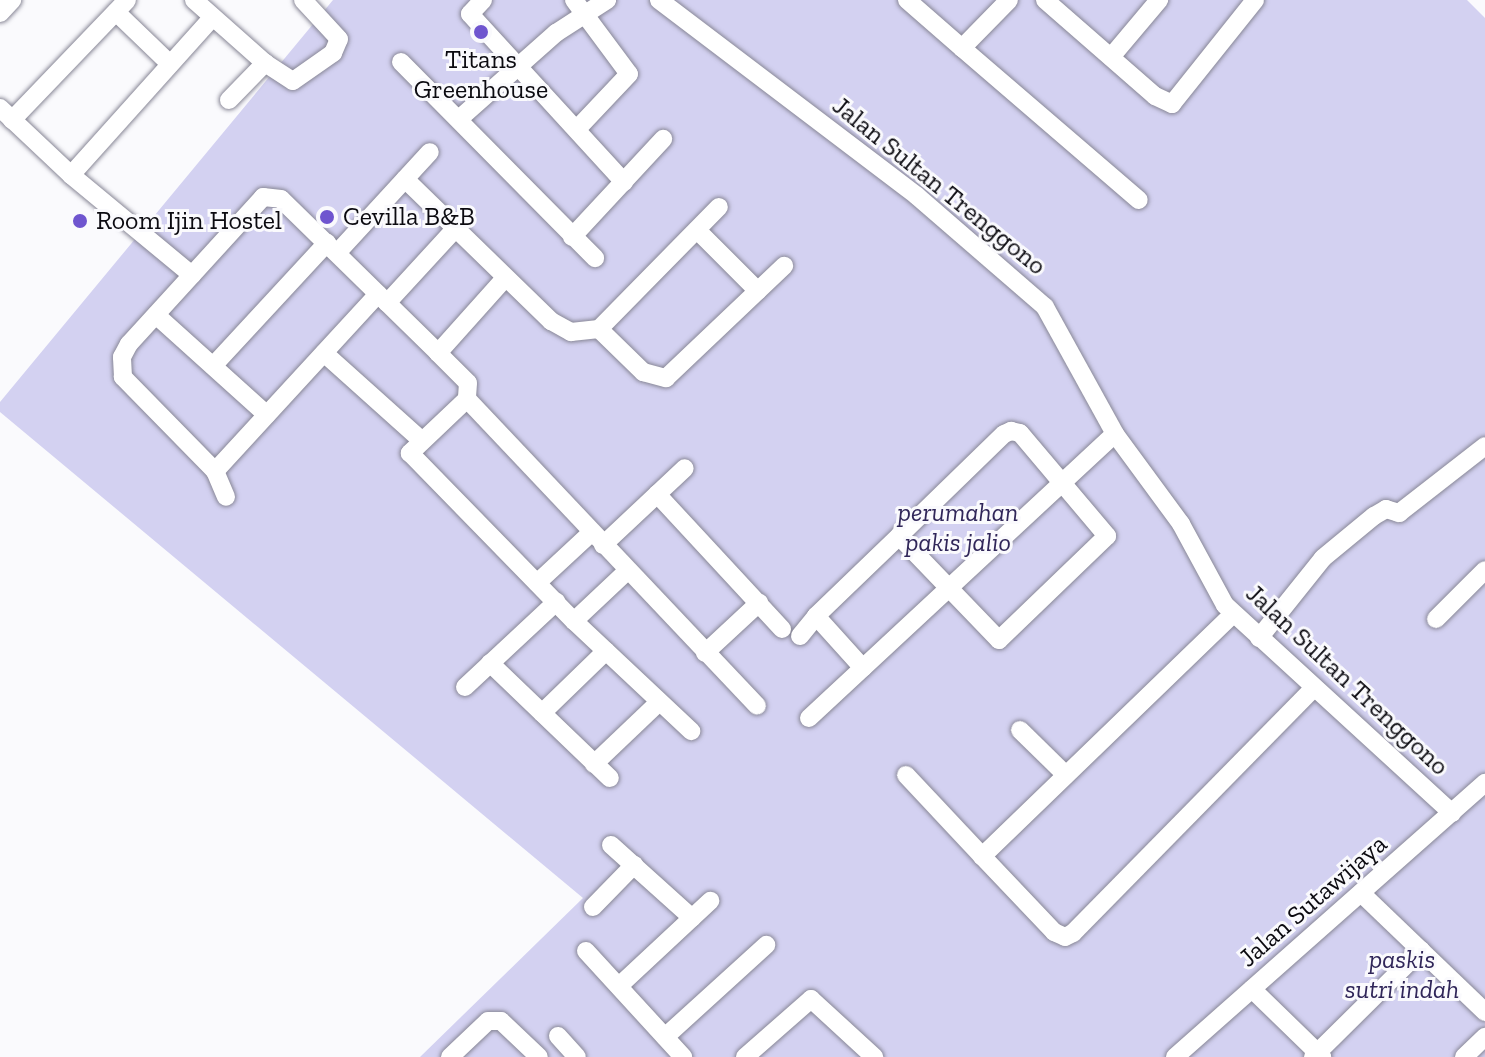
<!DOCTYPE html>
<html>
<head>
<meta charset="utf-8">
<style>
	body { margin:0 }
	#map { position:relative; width:1485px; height:1057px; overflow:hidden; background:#fafafd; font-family:"Zilla Slab",serif }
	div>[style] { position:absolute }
	.green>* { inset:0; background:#d3d1f1 }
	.roads { filter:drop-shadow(0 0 2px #888796) drop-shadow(0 0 2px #888796) }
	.minor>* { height:18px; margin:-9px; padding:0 9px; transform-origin:9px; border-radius:9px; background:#fff }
	.dots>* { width:22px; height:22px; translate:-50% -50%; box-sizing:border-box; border:4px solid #fafafd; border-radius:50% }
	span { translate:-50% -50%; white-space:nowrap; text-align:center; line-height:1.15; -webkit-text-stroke:6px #fafafd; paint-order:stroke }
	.poi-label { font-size:26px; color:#0b0a10 }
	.left { translate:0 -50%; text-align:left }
	.street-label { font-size:26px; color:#0b0a10 }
	.park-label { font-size:26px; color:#302659; font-style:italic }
</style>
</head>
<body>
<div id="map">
	<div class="green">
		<i style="clip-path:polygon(333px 0,1467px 0,1485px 18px,1485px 1057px,420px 1057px,583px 898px,0 412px,0 402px)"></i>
	</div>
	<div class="roads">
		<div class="minor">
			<i style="left:194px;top:0;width:95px;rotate:41.6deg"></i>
			<i style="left:265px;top:63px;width:33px;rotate:33deg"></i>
			<i style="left:293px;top:81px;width:49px;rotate:-35deg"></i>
			<i style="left:333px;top:53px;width:15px;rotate:-67deg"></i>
			<i style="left:339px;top:39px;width:53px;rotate:-132.7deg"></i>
			<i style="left:483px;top:0;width:19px;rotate:133deg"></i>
			<i style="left:470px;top:14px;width:228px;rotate:47.5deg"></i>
			<i style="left:574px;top:0;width:92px;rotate:53.4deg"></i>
			<i style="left:629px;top:74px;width:76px;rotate:133.4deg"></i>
			<i style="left:659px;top:0;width:324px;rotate:37.2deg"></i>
			<i style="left:917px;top:196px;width:169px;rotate:40.9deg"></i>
			<i style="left:1045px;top:307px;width:145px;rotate:61.1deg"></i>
			<i style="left:1115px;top:434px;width:112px;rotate:53.7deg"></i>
			<i style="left:1181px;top:524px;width:92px;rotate:61.5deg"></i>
			<i style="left:1225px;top:605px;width:308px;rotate:42.5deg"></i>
			<i style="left:907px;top:0;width:73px;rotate:41.1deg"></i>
			<i style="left:962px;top:48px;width:67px;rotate:-45.6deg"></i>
			<i style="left:1045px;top:0;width:146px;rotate:41.1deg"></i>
			<i style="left:1155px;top:96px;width:19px;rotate:25deg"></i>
			<i style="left:1172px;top:104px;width:133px;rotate:-51.4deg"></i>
			<i style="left:116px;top:12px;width:75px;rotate:43.9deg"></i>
			<i style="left:0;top:13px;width:18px;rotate:-47deg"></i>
			<i style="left:962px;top:48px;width:233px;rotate:40.7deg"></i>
			<i style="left:1111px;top:57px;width:75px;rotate:-49.9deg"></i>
			<i style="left:401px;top:62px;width:276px;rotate:45.3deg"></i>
			<i style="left:229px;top:100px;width:52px;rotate:-45.8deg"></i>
			<i style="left:0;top:108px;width:98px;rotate:43.3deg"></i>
			<i style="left:71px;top:175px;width:157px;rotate:39.6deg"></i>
			<i style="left:459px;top:119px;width:130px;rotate:-41.6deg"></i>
			<i style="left:556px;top:33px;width:61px;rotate:-32.9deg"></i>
			<i style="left:12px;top:120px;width:166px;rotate:-46.2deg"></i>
			<i style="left:71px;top:175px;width:210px;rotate:-48.1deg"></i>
			<i style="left:405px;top:179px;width:204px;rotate:44.2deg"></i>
			<i style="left:551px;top:321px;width:23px;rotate:29deg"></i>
			<i style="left:571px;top:332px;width:28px;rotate:-6deg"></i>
			<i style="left:599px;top:329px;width:171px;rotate:-45.5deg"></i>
			<i style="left:697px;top:230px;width:86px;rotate:45deg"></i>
			<i style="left:572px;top:237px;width:134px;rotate:-47.1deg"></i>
			<i style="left:337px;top:253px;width:137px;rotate:-47.4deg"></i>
			<i style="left:378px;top:294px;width:241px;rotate:132.6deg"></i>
			<i style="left:215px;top:471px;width:132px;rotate:-134.4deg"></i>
			<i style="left:123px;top:377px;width:20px;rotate:-93deg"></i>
			<i style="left:122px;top:357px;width:15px;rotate:-62deg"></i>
			<i style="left:129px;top:344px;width:199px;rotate:-47.6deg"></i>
			<i style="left:263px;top:197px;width:18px;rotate:6deg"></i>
			<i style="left:281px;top:199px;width:220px;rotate:44.4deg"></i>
			<i style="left:438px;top:353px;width:42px;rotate:45deg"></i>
			<i style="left:468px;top:383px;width:16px;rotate:94deg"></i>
			<i style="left:467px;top:399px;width:422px;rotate:46.6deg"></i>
			<i style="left:387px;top:303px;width:103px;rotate:-47.4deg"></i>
			<i style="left:156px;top:315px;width:149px;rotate:42deg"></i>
			<i style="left:599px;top:329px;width:62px;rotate:44.3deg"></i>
			<i style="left:643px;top:372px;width:24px;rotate:15deg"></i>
			<i style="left:666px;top:378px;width:163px;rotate:-43.5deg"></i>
			<i style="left:324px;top:353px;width:130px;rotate:41.9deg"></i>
			<i style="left:438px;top:353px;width:101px;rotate:-48.2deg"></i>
			<i style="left:213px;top:366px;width:168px;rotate:-47.2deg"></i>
			<i style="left:467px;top:399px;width:79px;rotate:136.5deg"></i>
			<i style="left:410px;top:453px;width:235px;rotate:45.7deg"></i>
			<i style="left:574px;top:621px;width:161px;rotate:43.2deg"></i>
			<i style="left:215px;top:471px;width:28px;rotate:67deg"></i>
			<i style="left:657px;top:494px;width:184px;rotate:47.2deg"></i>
			<i style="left:603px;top:545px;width:112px;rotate:-43.2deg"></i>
			<i style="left:537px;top:583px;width:74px;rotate:-42.8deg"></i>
			<i style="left:1233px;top:614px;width:349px;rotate:136deg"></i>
			<i style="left:982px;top:856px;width:105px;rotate:46.5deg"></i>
			<i style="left:1054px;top:932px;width:12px;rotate:24deg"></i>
			<i style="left:1065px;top:937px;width:9px;rotate:-27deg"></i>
			<i style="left:1073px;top:933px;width:344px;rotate:-45.5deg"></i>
			<i style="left:816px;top:616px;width:70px;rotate:47.9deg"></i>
			<i style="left:1436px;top:619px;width:69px;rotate:-45deg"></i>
			<i style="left:574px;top:621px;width:73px;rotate:-43.3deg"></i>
			<i style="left:800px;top:636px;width:26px;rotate:-51deg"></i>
			<i style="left:816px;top:616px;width:115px;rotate:-43.9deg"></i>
			<i style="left:899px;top:536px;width:146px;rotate:-44.2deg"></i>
			<i style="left:1004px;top:434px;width:8px;rotate:-23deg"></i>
			<i style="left:1011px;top:431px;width:9px;rotate:13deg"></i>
			<i style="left:1020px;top:433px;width:135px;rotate:49.8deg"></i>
			<i style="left:1107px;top:536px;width:150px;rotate:136.1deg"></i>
			<i style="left:999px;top:640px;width:144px;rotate:-133.9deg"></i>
			<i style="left:1259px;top:638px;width:102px;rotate:-51.3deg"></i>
			<i style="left:1323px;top:558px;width:66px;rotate:-39.5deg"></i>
			<i style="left:1374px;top:516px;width:14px;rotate:-30deg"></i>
			<i style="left:1386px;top:509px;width:14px;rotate:17deg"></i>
			<i style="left:1399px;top:513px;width:109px;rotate:-37.9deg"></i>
			<i style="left:705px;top:653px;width:74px;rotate:-42.8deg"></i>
			<i style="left:490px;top:663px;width:166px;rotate:43.8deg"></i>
			<i style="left:465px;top:687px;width:125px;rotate:-43deg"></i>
			<i style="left:542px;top:713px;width:89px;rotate:-44.1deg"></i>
			<i style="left:809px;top:718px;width:417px;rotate:-42.9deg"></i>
			<i style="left:1020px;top:730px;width:64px;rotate:44.4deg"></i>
			<i style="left:594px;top:764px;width:90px;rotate:-43.6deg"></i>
			<i style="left:906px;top:775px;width:111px;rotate:46.8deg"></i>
			<i style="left:611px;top:845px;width:109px;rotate:42deg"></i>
			<i style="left:1361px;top:893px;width:172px;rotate:43.8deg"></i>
			<i style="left:593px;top:907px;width:59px;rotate:-45.7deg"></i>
			<i style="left:586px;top:951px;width:144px;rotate:47.5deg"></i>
			<i style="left:619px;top:986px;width:125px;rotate:-43deg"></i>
			<i style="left:1252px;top:989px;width:98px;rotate:44.2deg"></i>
			<i style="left:558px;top:1036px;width:28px;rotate:48deg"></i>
			<i style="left:665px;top:1037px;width:137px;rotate:-42.3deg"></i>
			<i style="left:450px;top:1057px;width:52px;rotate:-43.5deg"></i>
			<i style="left:488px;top:1021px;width:13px"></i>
			<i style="left:501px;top:1021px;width:52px;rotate:43.5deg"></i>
			<i style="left:745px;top:1057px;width:88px;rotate:-41.3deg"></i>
			<i style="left:811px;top:999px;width:86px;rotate:42.6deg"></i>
			<i style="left:1175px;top:1057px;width:414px;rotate:-41.5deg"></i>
			<i style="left:1313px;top:1057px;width:152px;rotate:-44.7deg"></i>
			<i style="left:1464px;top:1057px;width:29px;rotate:-44deg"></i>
		</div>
	</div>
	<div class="dots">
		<i style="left:481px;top:32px;background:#6f55cf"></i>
		<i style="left:327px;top:217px;background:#6f55cf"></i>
		<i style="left:80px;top:221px;background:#6f55cf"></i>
	</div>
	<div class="poi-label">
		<span style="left:481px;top:75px">Titans<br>Greenhouse</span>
		<span class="left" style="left:343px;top:217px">Cevilla B&amp;B</span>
		<span class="left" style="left:96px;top:221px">Room Ijin Hostel</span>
	</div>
	<div class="street-label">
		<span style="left:939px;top:186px;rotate:39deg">Jalan Sultan Trenggono</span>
		<span style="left:1347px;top:680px;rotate:43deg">Jalan Sultan Trenggono</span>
		<span style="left:1313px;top:901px;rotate:-41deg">Jalan Sutawijaya</span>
	</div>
	<div class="park-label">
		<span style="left:958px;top:528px">perumahan<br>pakis jalio</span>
		<span style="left:1402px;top:975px">paskis<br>sutri indah</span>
	</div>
</div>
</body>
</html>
